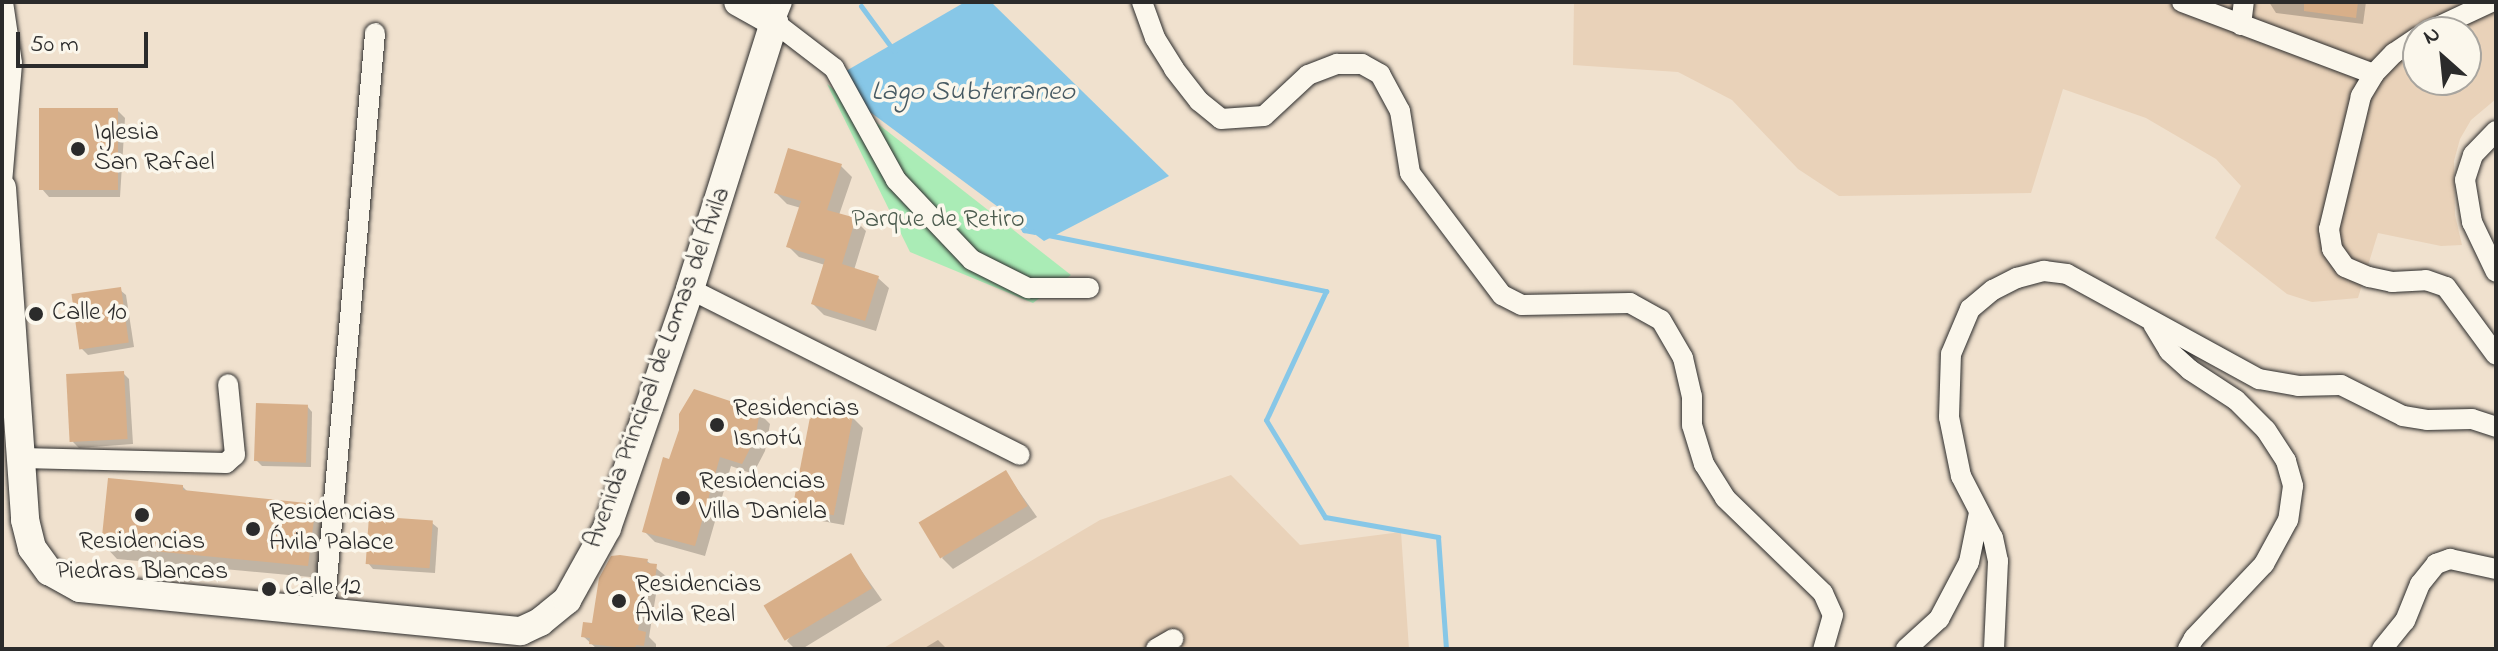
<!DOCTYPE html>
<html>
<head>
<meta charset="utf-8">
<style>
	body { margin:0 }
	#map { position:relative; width:2498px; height:651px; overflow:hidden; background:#f0e1ce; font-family:"Indie Flower",sans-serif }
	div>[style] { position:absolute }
	.built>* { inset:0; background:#e9d2b9 }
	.green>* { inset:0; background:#aaecb6 }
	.water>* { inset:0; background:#87c7e7 }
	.shadow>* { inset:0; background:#0003 }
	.stream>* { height:5px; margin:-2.5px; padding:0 2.5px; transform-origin:2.5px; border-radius:2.5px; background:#87c7e7 }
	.building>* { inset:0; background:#d8af89; transform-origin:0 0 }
	.roads { filter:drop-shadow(0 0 2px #2b2b2b) drop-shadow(0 0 2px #2b2b2b) }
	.street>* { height:20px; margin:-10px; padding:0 10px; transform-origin:10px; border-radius:10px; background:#fbf7ec }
	.secondary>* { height:28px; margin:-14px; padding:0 14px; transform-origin:14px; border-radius:14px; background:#fbf7ec }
	.dots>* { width:22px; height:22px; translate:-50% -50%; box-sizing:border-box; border:4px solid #fbf7ec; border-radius:50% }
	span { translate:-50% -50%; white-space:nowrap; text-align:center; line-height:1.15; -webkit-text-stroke:7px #fbf7ec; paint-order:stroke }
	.poi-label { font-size:26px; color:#2b2b2b }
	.left { translate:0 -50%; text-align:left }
	.park-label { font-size:26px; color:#4b5b4e }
	.street-label { font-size:26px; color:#2b2b2b }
	.water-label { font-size:28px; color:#475a63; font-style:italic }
	.frame { position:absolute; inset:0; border:4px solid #2b2b2b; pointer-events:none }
	.north { position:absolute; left:2402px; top:16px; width:80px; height:80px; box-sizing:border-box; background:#fbf7ec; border:2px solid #a8a59f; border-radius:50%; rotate:333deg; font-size:22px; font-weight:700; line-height:32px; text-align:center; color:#2b2b2b }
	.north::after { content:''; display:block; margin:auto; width:28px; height:36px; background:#2b2b2b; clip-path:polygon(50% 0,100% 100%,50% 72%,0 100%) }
	.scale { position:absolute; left:16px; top:32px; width:132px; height:36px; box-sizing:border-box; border:4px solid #2b2b2b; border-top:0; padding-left:10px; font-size:24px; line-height:28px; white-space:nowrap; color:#2b2b2b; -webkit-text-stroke:6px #fbf7ec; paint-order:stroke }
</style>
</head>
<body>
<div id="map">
	<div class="built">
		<i style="clip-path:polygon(evenodd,1574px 2px,2496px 2px,2496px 99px,2471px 120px,2460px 139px,2454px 161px,2455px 215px,2462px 245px,2441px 246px,2378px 233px,2358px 298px,2312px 302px,2287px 294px,2215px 238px,2241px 186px,2216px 159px,2146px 118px,2063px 89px,2031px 193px,1839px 196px,1798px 169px,1732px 100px,1678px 72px,1573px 65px,1574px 2px,2418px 32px,2466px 32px,2466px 80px,2418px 80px,2418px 32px)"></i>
		<i style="clip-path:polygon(1231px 475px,1300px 545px,1401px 532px,1409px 649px,882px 649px,1100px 520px)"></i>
	</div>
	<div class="green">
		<i style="clip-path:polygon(827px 84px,1071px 275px,1033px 303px,910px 252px)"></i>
	</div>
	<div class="water">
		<i style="clip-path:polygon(965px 2px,991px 2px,1169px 176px,1044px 241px,866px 109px,846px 71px)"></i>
	</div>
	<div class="shadow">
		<i style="clip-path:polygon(2269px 2px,2366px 2px,2363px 24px,2276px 13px)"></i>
		<i style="clip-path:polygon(117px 110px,125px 118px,120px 197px,49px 197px,42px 189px)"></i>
		<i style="clip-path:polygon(841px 166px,852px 177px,839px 215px,855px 220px,866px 231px,854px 270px,878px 278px,889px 288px,876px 331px,824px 315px,813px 304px,825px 265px,799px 257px,788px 246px,801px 208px,787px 204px,776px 193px)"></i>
		<i style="clip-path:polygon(120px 290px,126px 295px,134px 347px,88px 355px,82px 349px)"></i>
		<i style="clip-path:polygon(123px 373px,129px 379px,133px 444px,79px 448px,73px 442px)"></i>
		<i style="clip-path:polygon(307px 406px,312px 412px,311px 467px,262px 466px,256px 460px)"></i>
		<i style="clip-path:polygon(759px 413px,770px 424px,765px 451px,753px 474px,731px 466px,705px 556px,655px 542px,644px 531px,671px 461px)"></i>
		<i style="clip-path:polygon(852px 417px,863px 428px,844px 525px,805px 518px,794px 507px)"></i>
		<i style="clip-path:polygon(1006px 473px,1037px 517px,953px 569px,942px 558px)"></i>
		<i style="clip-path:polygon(182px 486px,189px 493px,315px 506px,328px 520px,321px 578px,117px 559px,104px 545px)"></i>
		<i style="clip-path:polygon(432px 523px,438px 528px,435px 573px,373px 569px,368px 563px)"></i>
		<i style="clip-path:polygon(851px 556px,882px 600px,802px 649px,795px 649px,787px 641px)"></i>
		<i style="clip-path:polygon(647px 561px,667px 577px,665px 590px,657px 588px,649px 637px,656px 644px,656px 649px,597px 649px,583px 636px)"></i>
		<i style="clip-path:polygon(938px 640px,947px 649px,923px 649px)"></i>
	</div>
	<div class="stream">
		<i style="left:861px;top:6px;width:56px;rotate:53.7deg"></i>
		<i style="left:1015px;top:217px;width:16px;rotate:55deg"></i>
		<i style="left:1024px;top:230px;width:10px;rotate:11deg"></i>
		<i style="left:1048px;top:235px;width:284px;rotate:11.4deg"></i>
		<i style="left:1326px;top:291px;width:142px;rotate:114.9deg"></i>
		<i style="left:1266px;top:420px;width:114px;rotate:58.7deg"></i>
		<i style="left:1325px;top:517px;width:115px;rotate:10deg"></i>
		<i style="left:1438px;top:537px;width:112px;rotate:85.9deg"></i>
	</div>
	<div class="building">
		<i style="clip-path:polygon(2304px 2px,2358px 2px,2356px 18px,2304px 11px)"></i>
		<i style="left:39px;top:108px;width:79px;height:82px"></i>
		<i style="clip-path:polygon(788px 148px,842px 164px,827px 210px,856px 218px,842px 264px,879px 276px,865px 321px,811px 304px,825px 259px,786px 247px,801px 201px,774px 193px)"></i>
		<i style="left:121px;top:287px;width:56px;height:50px;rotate:82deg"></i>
		<i style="left:124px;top:371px;width:68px;height:58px;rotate:87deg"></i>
		<i style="clip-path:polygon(694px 389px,760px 411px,755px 439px,742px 464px,720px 457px,695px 546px,642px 532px,663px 457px,669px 459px,679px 430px,679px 414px)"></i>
		<i style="left:256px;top:403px;width:52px;height:58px;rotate:2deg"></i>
		<i style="left:812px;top:407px;width:42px;height:102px;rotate:11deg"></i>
		<i style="left:1006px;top:470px;width:42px;height:102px;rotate:59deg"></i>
		<i style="clip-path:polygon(108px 478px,183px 485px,183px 490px,316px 504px,308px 566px,101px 546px)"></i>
		<i style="left:369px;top:516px;width:64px;height:48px;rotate:4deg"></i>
		<i style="left:851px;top:553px;width:41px;height:102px;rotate:59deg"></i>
		<i style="clip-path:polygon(620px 555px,648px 559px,647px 563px,657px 564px,655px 580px,646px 578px,638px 630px,646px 632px,644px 646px,636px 645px,635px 649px,589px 644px,590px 638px,581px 637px,583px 622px,592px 623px,599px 578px,611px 556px)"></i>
	</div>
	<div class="roads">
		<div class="street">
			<i style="left:782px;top:2px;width:22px;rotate:112deg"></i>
			<i style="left:774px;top:22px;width:76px;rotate:37.5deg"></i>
			<i style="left:834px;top:68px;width:128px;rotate:61deg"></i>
			<i style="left:896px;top:180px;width:110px;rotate:46.5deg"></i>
			<i style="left:972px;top:260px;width:63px;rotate:26.6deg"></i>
			<i style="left:1028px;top:288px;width:61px"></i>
			<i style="left:1142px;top:2px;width:38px;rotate:70deg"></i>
			<i style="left:1155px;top:38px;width:36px;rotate:58deg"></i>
			<i style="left:1174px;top:69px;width:41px;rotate:52deg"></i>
			<i style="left:1199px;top:101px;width:28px;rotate:39deg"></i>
			<i style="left:1221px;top:119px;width:43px;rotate:-4deg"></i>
			<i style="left:1264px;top:116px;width:60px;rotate:-43deg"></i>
			<i style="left:1308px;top:75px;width:31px;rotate:-21deg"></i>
			<i style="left:1337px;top:64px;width:25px"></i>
			<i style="left:1362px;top:64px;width:21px;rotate:29deg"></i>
			<i style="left:1380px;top:74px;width:42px;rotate:61.6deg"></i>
			<i style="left:1400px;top:111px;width:63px;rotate:80.8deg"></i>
			<i style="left:1410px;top:173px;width:153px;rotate:53deg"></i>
			<i style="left:1502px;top:295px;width:22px;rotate:27deg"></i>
			<i style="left:1522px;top:305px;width:108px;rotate:-1.1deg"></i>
			<i style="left:1630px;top:303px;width:35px;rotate:29deg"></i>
			<i style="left:1661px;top:320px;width:44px;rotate:59.9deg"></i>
			<i style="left:1683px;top:358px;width:39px;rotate:77deg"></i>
			<i style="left:1692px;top:396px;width:29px;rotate:90deg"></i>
			<i style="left:1692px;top:425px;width:41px;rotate:72.9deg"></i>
			<i style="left:1704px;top:464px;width:40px;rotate:58deg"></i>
			<i style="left:1725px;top:498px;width:136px;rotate:44.1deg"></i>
			<i style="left:1823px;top:593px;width:24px;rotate:66deg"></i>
			<i style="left:1833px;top:615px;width:35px;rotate:106deg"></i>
			<i style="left:2182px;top:2px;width:205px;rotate:20.6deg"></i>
			<i style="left:2241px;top:25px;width:23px;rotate:-83deg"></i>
			<i style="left:2427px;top:32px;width:71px;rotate:-25.1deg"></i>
			<i style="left:2418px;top:37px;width:29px;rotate:146deg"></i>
			<i style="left:2394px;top:53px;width:29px;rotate:134deg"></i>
			<i style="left:2374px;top:74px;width:26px;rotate:121deg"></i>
			<i style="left:2361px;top:96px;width:137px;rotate:103.5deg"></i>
			<i style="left:2329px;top:229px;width:20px;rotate:81deg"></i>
			<i style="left:2332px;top:249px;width:22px;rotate:54deg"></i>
			<i style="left:2345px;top:267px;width:26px;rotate:23deg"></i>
			<i style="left:2369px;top:277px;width:24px;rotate:12deg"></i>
			<i style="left:2392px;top:282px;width:34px;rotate:-3deg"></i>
			<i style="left:2426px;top:280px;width:21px;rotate:19deg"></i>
			<i style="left:2446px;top:287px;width:84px;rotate:53.7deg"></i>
			<i style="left:2496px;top:131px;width:33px;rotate:134deg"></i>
			<i style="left:2473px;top:155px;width:26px;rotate:108deg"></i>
			<i style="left:2465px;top:180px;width:43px;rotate:80.5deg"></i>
			<i style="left:2472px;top:222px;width:55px;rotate:64.4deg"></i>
			<i style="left:2px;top:183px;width:120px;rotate:-85.2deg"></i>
			<i style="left:12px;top:63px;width:62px;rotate:-98.4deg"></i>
			<i style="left:690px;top:289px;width:369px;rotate:26.7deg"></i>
			<i style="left:2153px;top:324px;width:31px;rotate:59deg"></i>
			<i style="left:2169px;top:351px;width:28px;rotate:42deg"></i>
			<i style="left:2190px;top:370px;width:55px;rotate:33.1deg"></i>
			<i style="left:2236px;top:400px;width:42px;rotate:45deg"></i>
			<i style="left:2266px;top:430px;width:37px;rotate:57deg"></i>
			<i style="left:2286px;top:461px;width:26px;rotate:74deg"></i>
			<i style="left:2293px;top:486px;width:34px;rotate:98deg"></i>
			<i style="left:2288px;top:520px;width:50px;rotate:118.6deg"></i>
			<i style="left:2264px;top:564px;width:102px;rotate:133.4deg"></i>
			<i style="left:2194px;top:638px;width:13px;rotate:119deg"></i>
			<i style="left:22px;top:458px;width:204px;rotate:1.4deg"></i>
			<i style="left:226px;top:463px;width:12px;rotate:-42deg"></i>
			<i style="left:235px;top:455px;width:71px;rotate:-95.6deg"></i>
			<i style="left:324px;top:614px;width:583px;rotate:-84.98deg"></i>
			<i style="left:1156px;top:649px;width:20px;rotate:-30deg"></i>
			<i style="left:1906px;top:649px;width:45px;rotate:-42.3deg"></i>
			<i style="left:1939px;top:619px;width:64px;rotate:-62.2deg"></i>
			<i style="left:1969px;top:562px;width:50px;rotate:-78.5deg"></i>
			<i style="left:1994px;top:649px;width:88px;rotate:-87.4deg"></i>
			<i style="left:1998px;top:561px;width:24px;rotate:-102deg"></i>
			<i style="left:1993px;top:538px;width:70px;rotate:-117.3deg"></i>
			<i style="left:1961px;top:476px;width:60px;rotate:-101.5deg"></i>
			<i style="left:1949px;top:417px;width:63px;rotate:-88.2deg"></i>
			<i style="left:1951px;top:354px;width:49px;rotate:-67.1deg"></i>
			<i style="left:1970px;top:309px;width:30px;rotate:-40deg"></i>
			<i style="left:1993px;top:290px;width:27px;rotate:-27deg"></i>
			<i style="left:2017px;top:278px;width:28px;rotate:-15deg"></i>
			<i style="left:2044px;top:271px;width:23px;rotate:7deg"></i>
			<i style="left:2067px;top:274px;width:219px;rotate:28.7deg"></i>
			<i style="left:2259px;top:379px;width:40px;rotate:10deg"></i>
			<i style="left:2298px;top:386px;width:43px;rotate:-1.3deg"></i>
			<i style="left:2341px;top:385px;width:69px;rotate:26.6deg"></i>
			<i style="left:2403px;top:416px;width:24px;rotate:9deg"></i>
			<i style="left:2427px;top:420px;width:45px;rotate:-1.3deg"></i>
			<i style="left:2472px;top:419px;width:25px;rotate:18deg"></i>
			<i style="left:2382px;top:649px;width:36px;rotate:-51deg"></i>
			<i style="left:2405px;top:621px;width:40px;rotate:-68deg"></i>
			<i style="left:2420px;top:584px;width:26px;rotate:-51deg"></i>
			<i style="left:2436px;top:564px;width:15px;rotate:-20deg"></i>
			<i style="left:2450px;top:559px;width:47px;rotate:12.3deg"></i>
		</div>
		<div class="secondary">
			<i style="left:2px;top:188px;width:333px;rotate:86deg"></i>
			<i style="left:25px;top:520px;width:29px;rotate:76deg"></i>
			<i style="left:32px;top:548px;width:29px;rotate:54deg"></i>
			<i style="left:49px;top:571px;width:35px;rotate:29deg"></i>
			<i style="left:80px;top:588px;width:443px;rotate:5.6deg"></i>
			<i style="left:521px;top:631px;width:21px;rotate:-25deg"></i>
			<i style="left:540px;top:622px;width:35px;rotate:-39deg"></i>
			<i style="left:567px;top:600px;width:82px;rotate:-60.9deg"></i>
			<i style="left:607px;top:528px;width:253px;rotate:-70.8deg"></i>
			<i style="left:690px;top:289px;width:280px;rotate:-72.5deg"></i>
			<i style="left:774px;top:22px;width:41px;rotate:-150.9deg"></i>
		</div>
	</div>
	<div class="dots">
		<i style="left:78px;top:149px;background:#2b2b2b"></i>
		<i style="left:36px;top:314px;background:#2b2b2b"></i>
		<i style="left:717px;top:425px;background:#2b2b2b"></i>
		<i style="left:683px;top:498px;background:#2b2b2b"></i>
		<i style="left:142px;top:515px;background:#2b2b2b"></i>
		<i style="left:253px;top:529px;background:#2b2b2b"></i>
		<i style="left:269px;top:589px;background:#2b2b2b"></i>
		<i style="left:619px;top:601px;background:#2b2b2b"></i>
	</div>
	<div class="poi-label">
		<span class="left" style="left:94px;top:149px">Iglesia<br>San Rafael</span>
		<span class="left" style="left:52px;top:314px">Calle 10</span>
		<span class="left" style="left:733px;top:425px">Residencias<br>Isnotú</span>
		<span class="left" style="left:699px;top:498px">Residencias<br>Villa Daniela</span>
		<span class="left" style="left:269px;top:529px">Residencias<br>Ávila Palace</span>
		<span style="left:142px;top:558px">Residencias<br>Piedras Blancas</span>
		<span class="left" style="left:635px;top:601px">Residencias<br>Ávila Real</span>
		<span class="left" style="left:285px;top:589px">Calle 12</span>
	</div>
	<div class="park-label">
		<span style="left:938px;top:221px">Parque de Retiro</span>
	</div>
	<div class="street-label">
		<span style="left:659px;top:368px;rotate:-70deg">Avenida Principal de Lomas del Ávila</span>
	</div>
	<div class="water-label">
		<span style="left:973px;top:93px">Lago Subterraneo</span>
	</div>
	<div class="frame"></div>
	<div class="north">N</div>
	<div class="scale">50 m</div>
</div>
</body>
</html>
